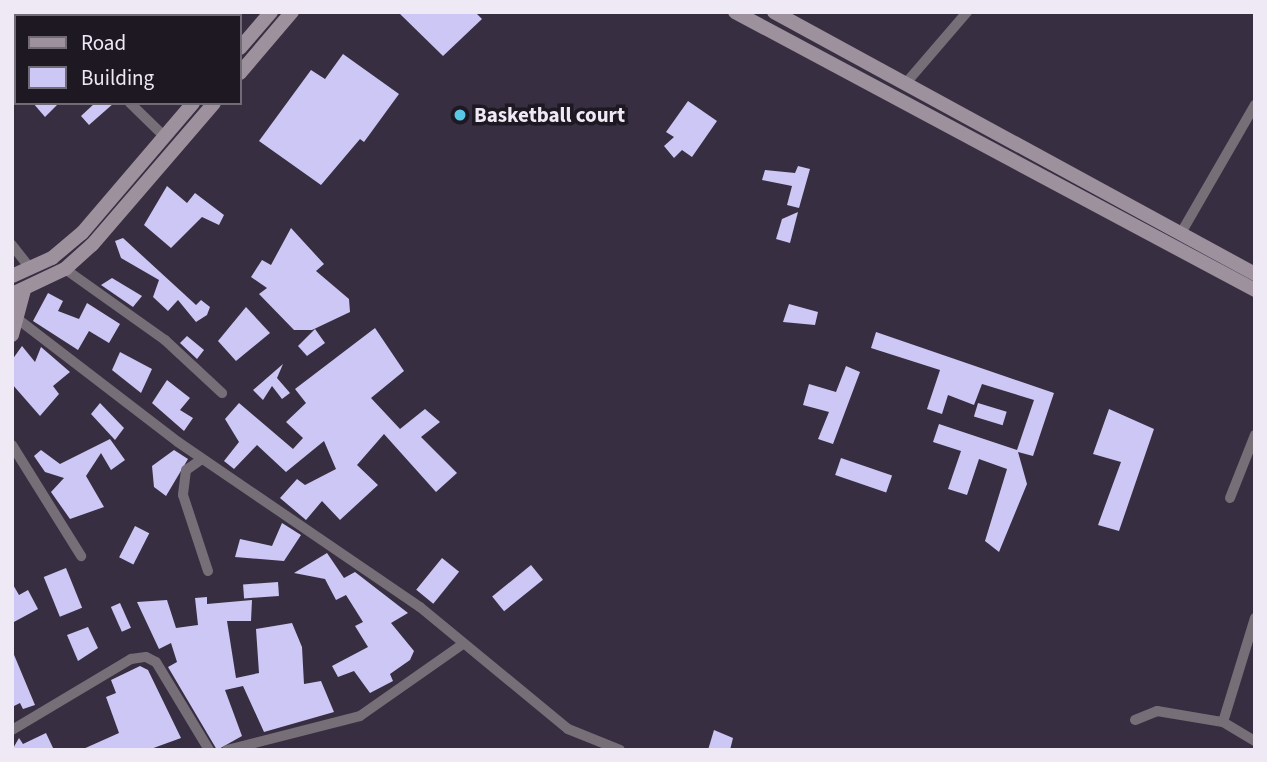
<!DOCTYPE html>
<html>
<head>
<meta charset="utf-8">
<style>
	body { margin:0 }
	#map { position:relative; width:1267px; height:762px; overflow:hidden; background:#382e41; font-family:"Source Sans 3",sans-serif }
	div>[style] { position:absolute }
	.building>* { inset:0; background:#ccc7f4; transform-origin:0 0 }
	.street>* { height:10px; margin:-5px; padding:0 5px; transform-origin:5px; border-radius:5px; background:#776f77 }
	.secondary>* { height:14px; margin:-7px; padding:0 7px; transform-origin:7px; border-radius:7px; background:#9e919e }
	.dots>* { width:19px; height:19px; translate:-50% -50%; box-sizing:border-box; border:4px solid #1d1821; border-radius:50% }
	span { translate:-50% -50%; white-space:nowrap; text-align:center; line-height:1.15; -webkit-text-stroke:7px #1d1821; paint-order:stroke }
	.poi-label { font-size:21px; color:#efe8f5; font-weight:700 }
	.left { translate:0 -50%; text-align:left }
	.frame { position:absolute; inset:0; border:14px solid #efe8f5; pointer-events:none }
	.legend { position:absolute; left:14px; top:14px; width:228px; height:91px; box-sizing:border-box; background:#1d1821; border:2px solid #716b76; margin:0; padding:9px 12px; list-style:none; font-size:21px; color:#efe8f5 }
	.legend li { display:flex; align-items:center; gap:14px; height:35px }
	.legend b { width:35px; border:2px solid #716b76 }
</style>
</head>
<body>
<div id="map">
	<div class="building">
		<i style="clip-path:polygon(398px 12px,475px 12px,482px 19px,443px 56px)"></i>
		<i style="clip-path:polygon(343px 54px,399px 94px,364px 142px,360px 139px,321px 185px,259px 141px,311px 70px,325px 79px)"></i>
		<i style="clip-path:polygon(688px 101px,717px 121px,692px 157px,682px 150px,674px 158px,664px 146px,674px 137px,666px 132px)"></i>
		<i style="clip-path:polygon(33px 103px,59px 103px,45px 117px)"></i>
		<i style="clip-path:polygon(95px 103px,114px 103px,89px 125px,81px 116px)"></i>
		<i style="clip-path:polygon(798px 166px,810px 169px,799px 208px,787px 205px,792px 186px,762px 180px,765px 170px,795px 173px)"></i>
		<i style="clip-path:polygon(167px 186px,187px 203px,195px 193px,224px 215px,219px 225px,202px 217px,171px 248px,144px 225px)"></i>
		<i style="clip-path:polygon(798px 212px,790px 243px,776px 239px,782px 219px)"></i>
		<i style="clip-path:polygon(291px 228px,324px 264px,316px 271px,349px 299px,350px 312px,312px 330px,294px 330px,259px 294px,267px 288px,251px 277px,262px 260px,271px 265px)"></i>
		<i style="clip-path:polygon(123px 238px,196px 305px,201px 300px,210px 307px,207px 315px,196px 322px,178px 300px,168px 311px,153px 297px,159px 280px,121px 258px,115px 241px)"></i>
		<i style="clip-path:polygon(112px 278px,142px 296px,133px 307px,101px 285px)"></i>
		<i style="clip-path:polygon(48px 293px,63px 301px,58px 311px,79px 319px,87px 303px,120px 324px,109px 343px,89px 331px,78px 350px,33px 321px)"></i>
		<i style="clip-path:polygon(789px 304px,818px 312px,815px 325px,783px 322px)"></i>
		<i style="clip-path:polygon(246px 307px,270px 333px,236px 361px,218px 341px)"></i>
		<i style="clip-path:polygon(375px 328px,404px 371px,371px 398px,400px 429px,425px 409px,440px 422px,421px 437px,457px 473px,436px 492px,384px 434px,357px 465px,378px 485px,340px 520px,322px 501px,306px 520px,280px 498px,297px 479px,305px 485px,336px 469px,324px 441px,286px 472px,257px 445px,234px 469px,224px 461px,239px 442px,225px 419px,239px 403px,293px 449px,303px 438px,286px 422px,306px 403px,295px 389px)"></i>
		<i style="clip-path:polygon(315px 329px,325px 343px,307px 356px,298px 346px)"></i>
		<i style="clip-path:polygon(876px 332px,1054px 393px,1033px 456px,1018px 452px,1027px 484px,999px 552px,985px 541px,1007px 469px,979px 459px,967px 495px,948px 489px,961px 451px,933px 442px,939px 424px,1017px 450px,1034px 400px,982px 384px,974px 405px,948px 395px,942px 414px,927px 409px,940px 370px,871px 348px)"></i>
		<i style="clip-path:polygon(187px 336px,204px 350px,197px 359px,180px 343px)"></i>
		<i style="clip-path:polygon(22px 346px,35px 362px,41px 347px,70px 372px,53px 386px,59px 394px,40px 416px,12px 384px,12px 360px)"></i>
		<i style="clip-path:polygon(120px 352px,152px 369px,141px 393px,112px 370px)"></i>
		<i style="clip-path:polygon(283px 364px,277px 378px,290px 393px,282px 399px,272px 386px,263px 400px,253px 390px)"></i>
		<i style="clip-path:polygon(846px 366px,860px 372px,833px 444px,818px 439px,829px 412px,803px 405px,809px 384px,836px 392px)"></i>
		<i style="clip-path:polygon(167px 380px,190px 398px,180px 410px,193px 418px,184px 431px,152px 403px)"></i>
		<i style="clip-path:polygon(100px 403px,124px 428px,115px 440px,91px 414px)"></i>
		<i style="left:978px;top:403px;width:30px;height:14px;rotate:17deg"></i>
		<i style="clip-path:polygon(1109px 409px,1154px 429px,1119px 531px,1098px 525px,1121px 462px,1093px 454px)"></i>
		<i style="clip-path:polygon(110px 439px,125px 460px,111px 470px,101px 453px,86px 476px,104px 507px,70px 519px,51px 492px,64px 478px,45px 472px,34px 456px,41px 450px,60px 464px)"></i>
		<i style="clip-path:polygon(174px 450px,188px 459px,166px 496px,154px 487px,152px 466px)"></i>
		<i style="left:841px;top:458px;width:54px;height:18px;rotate:19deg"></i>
		<i style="clip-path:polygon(282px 523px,301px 535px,284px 561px,235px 557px,240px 539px,272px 546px)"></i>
		<i style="left:135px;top:526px;width:16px;height:35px;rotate:27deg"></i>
		<i style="clip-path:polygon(327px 553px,344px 578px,355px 572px,408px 613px,391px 623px,414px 651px,410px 660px,390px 674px,393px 681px,370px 693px,354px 671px,338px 677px,332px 666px,368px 647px,355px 626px,363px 622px,346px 595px,336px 600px,325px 579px,294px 573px)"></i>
		<i style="left:442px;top:558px;width:22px;height:41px;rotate:39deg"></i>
		<i style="left:531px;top:565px;width:19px;height:50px;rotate:51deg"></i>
		<i style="left:66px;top:568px;width:43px;height:24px;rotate:68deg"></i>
		<i style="left:278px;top:582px;width:14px;height:35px;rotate:86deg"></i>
		<i style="clip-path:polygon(12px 583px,19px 595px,28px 590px,38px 609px,12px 623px)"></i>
		<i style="clip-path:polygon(207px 597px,207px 604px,252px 600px,251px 621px,227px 621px,236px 678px,259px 673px,256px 629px,292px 623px,302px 647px,304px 684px,321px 681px,334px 712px,264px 732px,243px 686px,225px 690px,242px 736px,217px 750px,168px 667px,177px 662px,171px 643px,159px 649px,137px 602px,167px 600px,176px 628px,198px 625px,195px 598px)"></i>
		<i style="left:120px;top:603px;width:27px;height:10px;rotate:66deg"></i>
		<i style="clip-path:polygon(88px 627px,98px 648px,78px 661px,67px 635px)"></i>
		<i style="clip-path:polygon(12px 650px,35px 705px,23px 709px,20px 703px,12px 707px)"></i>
		<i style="clip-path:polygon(140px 666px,148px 670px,181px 738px,148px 750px,81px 750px,119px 733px,106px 697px,116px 693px,111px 680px)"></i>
		<i style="clip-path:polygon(714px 730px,733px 738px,730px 750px,708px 750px)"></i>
		<i style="clip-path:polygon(46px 733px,54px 750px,12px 750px,19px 738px,23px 744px)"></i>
	</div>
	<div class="street">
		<i style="left:35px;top:12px;width:6px;rotate:45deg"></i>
		<i style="left:12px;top:18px;width:9px;rotate:-41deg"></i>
		<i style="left:906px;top:83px;width:94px;rotate:-49.3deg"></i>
		<i style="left:130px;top:103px;width:49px;rotate:44.2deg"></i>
		<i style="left:1181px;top:233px;width:148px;rotate:-60deg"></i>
		<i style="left:12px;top:245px;width:31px;rotate:52deg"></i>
		<i style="left:65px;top:269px;width:123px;rotate:35.4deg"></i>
		<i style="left:165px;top:340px;width:78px;rotate:42.9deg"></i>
		<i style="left:19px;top:320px;width:200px;rotate:37.5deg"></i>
		<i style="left:178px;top:442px;width:293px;rotate:34.3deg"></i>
		<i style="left:420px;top:607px;width:192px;rotate:39.5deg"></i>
		<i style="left:568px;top:729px;width:56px;rotate:22deg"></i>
		<i style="left:12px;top:445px;width:131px;rotate:58.1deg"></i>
		<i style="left:202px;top:459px;width:19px;rotate:145deg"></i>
		<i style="left:186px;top:470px;width:25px;rotate:97deg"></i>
		<i style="left:183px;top:495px;width:80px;rotate:71.8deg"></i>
		<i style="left:1230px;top:498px;width:68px;rotate:-68.4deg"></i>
		<i style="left:1135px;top:720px;width:24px;rotate:-22deg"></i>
		<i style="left:1157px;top:711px;width:67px;rotate:9.5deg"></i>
		<i style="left:1223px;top:722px;width:37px;rotate:31deg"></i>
		<i style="left:1223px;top:722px;width:109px;rotate:-72.9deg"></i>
		<i style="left:12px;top:730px;width:139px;rotate:-30.8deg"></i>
		<i style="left:131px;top:659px;width:15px;rotate:-8deg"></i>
		<i style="left:146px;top:657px;width:11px;rotate:27deg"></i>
		<i style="left:156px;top:662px;width:103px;rotate:58.9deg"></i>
		<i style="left:227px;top:750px;width:137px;rotate:-14.3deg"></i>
		<i style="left:360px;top:716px;width:126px;rotate:-35deg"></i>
	</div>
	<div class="secondary">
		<i style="left:735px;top:12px;width:590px;rotate:28.13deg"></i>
		<i style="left:774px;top:12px;width:548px;rotate:28.58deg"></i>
		<i style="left:240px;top:48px;width:48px;rotate:-49.3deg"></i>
		<i style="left:240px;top:73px;width:80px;rotate:-49.6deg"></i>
		<i style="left:12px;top:276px;width:44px;rotate:-24.2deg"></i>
		<i style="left:52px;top:258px;width:39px;rotate:-40deg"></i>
		<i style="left:82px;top:233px;width:171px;rotate:-49.5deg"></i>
		<i style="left:12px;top:294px;width:59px;rotate:-25.3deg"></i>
		<i style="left:65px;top:269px;width:36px;rotate:-42deg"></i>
		<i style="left:92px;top:245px;width:187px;rotate:-49.3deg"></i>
		<i style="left:12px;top:335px;width:47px;rotate:-75.1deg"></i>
	</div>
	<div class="dots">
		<i style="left:460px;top:115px;background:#59c8e5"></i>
	</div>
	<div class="poi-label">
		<span class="left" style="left:474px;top:115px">Basketball court</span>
	</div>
	<div class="frame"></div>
	<ul class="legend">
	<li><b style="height:9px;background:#9e919e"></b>Road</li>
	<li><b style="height:19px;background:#ccc7f4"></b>Building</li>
	</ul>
</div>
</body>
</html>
